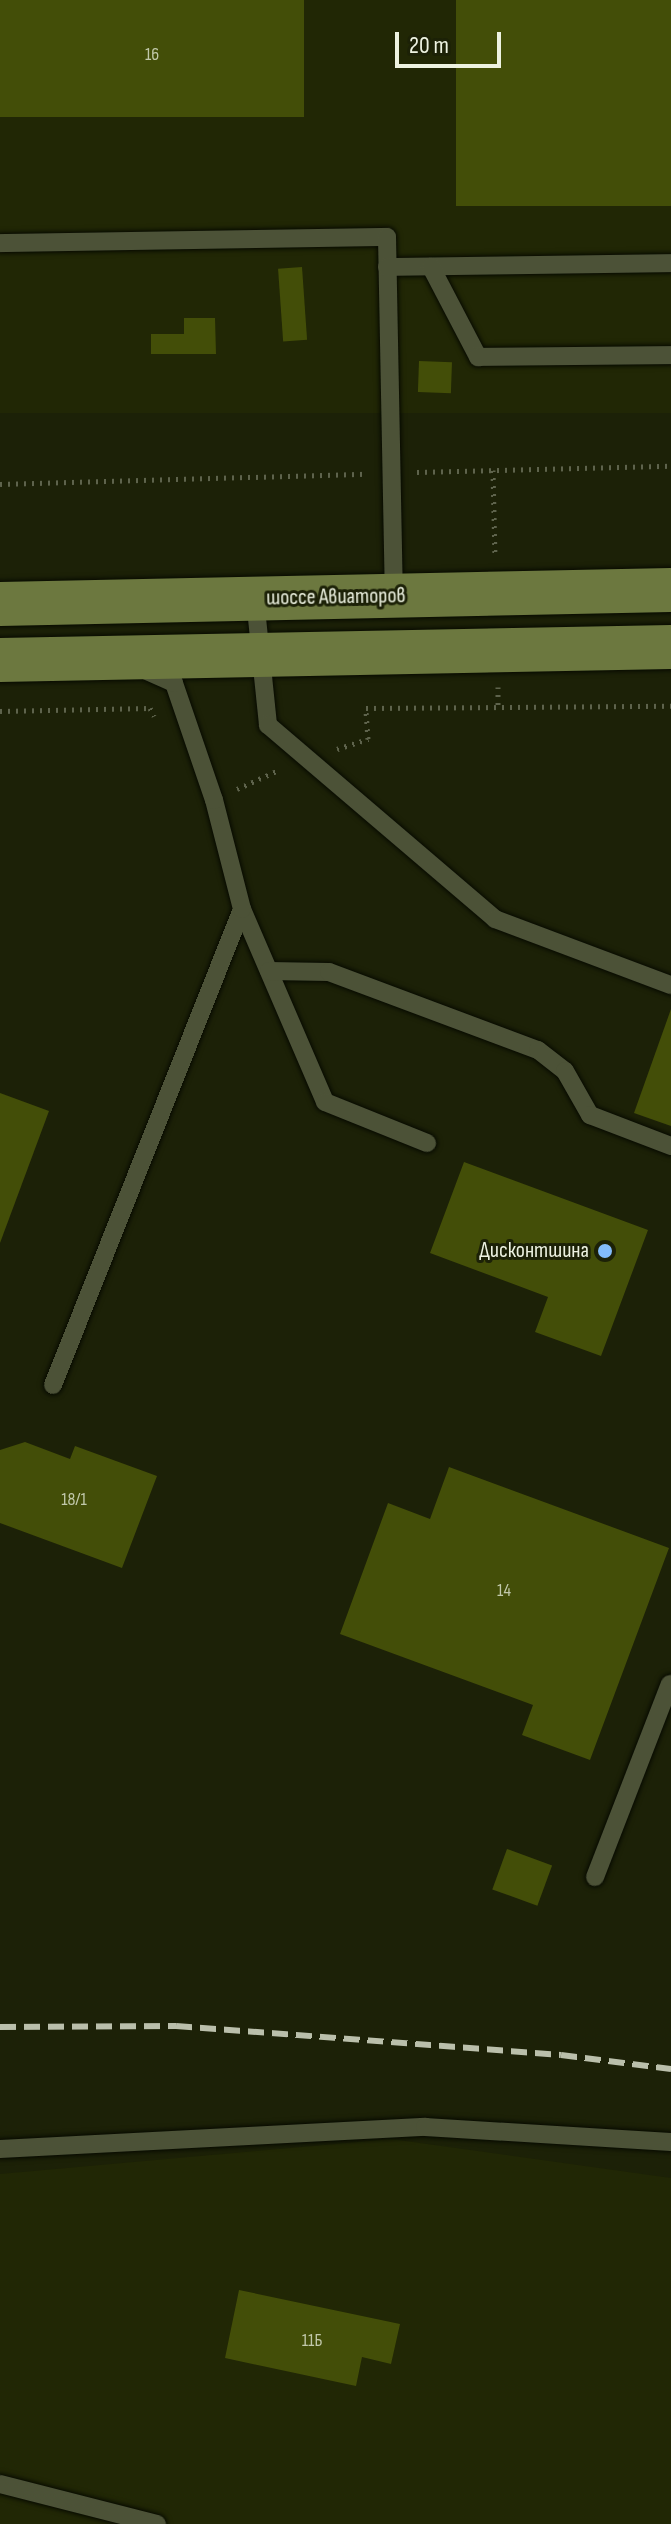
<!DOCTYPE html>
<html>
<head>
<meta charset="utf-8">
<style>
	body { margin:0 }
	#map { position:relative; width:671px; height:2524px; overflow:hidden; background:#1c2107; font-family:"Sofia Sans Condensed",sans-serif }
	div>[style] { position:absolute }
	.built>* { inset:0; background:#212705; transform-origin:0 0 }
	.building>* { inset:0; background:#434e08; transform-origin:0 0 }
	.path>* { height:5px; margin-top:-2.5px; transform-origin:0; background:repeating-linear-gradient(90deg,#5e634c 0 2px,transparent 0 8px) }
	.roads { filter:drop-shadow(0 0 2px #070a00) drop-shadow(0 0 2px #070a00) }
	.lane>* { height:18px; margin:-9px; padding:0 9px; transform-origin:9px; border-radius:9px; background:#4c5237 }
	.primary>* { height:44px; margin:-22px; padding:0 22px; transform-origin:22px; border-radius:22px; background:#6c783f }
	.rail>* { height:6px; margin-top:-3px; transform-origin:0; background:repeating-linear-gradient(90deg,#babfab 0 16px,transparent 0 24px) }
	.dots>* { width:22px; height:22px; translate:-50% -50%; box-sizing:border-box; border:4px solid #1c2107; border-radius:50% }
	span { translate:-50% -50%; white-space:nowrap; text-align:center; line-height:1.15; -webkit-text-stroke:6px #1c2107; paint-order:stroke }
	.number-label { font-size:18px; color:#c2c9ab }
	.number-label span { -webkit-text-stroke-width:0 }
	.street-label { font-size:22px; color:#edf2e1 }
	.poi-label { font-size:22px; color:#edf2e1 }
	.right { translate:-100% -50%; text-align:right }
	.scale { position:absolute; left:395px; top:32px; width:106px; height:36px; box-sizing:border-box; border:4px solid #edf2e1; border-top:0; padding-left:10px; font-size:24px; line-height:28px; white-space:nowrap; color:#edf2e1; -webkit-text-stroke:6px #1c2107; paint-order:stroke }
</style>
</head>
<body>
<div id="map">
	<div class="built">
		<i style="left:0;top:0;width:671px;height:413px"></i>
		<i style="clip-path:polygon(391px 2139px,671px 2178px,671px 2524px,0 2524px,0 2174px)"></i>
	</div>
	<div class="building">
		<i style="left:0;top:0;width:304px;height:117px"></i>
		<i style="left:456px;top:0;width:215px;height:206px"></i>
		<i style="left:302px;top:267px;width:73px;height:24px;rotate:86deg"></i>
		<i style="clip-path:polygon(184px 318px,215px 318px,216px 354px,151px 354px,151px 334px,184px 334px)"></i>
		<i style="left:419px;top:361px;width:33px;height:31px;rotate:2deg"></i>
		<i style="clip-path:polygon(671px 1009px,671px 1126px,634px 1113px)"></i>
		<i style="clip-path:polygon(0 1093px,49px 1111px,0 1243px)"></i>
		<i style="clip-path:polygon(464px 1162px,648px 1230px,601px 1356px,535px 1332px,548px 1297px,430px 1253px)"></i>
		<i style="clip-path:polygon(25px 1442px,70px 1459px,75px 1446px,157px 1476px,122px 1568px,0 1523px,0 1450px)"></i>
		<i style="clip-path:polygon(449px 1467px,669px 1548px,590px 1760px,522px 1735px,533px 1705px,340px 1634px,388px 1503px,430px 1519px)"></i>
		<i style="left:507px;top:1849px;width:48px;height:43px;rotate:20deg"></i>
		<i style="clip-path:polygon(239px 2290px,400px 2324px,391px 2364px,362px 2357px,356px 2386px,225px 2358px)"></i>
	</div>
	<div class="path">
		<i style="left:493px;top:470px;width:87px;rotate:88.7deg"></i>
		<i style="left:417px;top:472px;width:254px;rotate:-1.4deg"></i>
		<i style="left:0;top:484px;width:367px;rotate:-1.6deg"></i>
		<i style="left:498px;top:687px;width:20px;rotate:90deg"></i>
		<i style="left:0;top:711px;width:150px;rotate:-1.1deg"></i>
		<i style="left:150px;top:708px;width:9px;rotate:63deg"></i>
		<i style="left:337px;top:749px;width:33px;rotate:-18deg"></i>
		<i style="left:368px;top:739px;width:31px;rotate:-94deg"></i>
		<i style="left:366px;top:708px;width:305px;rotate:-0.4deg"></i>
		<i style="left:237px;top:789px;width:46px;rotate:-24.3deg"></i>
	</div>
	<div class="roads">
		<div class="lane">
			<i style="left:0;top:243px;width:387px;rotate:-0.9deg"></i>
			<i style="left:387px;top:237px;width:359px;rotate:88.9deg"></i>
			<i style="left:387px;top:267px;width:284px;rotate:-0.8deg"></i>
			<i style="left:431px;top:267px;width:102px;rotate:62.4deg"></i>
			<i style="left:478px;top:357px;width:193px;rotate:-0.6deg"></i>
			<i style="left:255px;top:599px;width:127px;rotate:84.1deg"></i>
			<i style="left:268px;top:725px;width:299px;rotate:40.5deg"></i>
			<i style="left:495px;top:919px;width:188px;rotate:20.6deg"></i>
			<i style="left:242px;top:909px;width:210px;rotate:66.7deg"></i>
			<i style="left:325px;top:1102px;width:110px;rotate:21.9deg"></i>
			<i style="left:269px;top:971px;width:60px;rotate:1deg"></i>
			<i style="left:329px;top:972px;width:223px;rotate:20.5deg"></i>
			<i style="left:538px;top:1050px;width:34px;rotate:38deg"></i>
			<i style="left:565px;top:1071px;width:51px;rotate:60.4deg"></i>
			<i style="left:590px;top:1115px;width:87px;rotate:20.9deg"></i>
			<i style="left:53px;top:1385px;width:512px;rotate:-68.34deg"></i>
			<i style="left:242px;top:909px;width:113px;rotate:-104.4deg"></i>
			<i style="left:214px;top:800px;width:124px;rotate:-108.9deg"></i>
			<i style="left:174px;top:683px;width:34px;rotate:-156deg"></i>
			<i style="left:595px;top:1877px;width:207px;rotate:-68.8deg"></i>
			<i style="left:0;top:2149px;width:426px;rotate:-3deg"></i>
			<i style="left:425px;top:2127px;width:246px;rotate:3.5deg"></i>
			<i style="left:0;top:2484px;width:162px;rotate:14.3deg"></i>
		</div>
		<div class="primary">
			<i style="left:0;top:604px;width:671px;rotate:-1.2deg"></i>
			<i style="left:0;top:660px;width:671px;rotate:-1.11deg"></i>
		</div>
	</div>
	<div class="rail">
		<i style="left:0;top:2027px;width:176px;rotate:-0.3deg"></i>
		<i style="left:176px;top:2026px;width:386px;rotate:4.3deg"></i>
		<i style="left:561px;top:2055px;width:111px;rotate:7.3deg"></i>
	</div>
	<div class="dots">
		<i style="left:605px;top:1251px;background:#83bcfb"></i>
	</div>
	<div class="number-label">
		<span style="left:152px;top:55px">16</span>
		<span style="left:74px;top:1500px">18/1</span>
		<span style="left:504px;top:1591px">14</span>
		<span style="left:312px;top:2341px">11Б</span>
	</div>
	<div class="street-label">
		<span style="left:336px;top:597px;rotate:-1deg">шоссе Авиаторов</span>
	</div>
	<div class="poi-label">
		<span class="right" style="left:589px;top:1251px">Дисконтшина</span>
	</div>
	<div class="scale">20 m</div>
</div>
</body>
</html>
